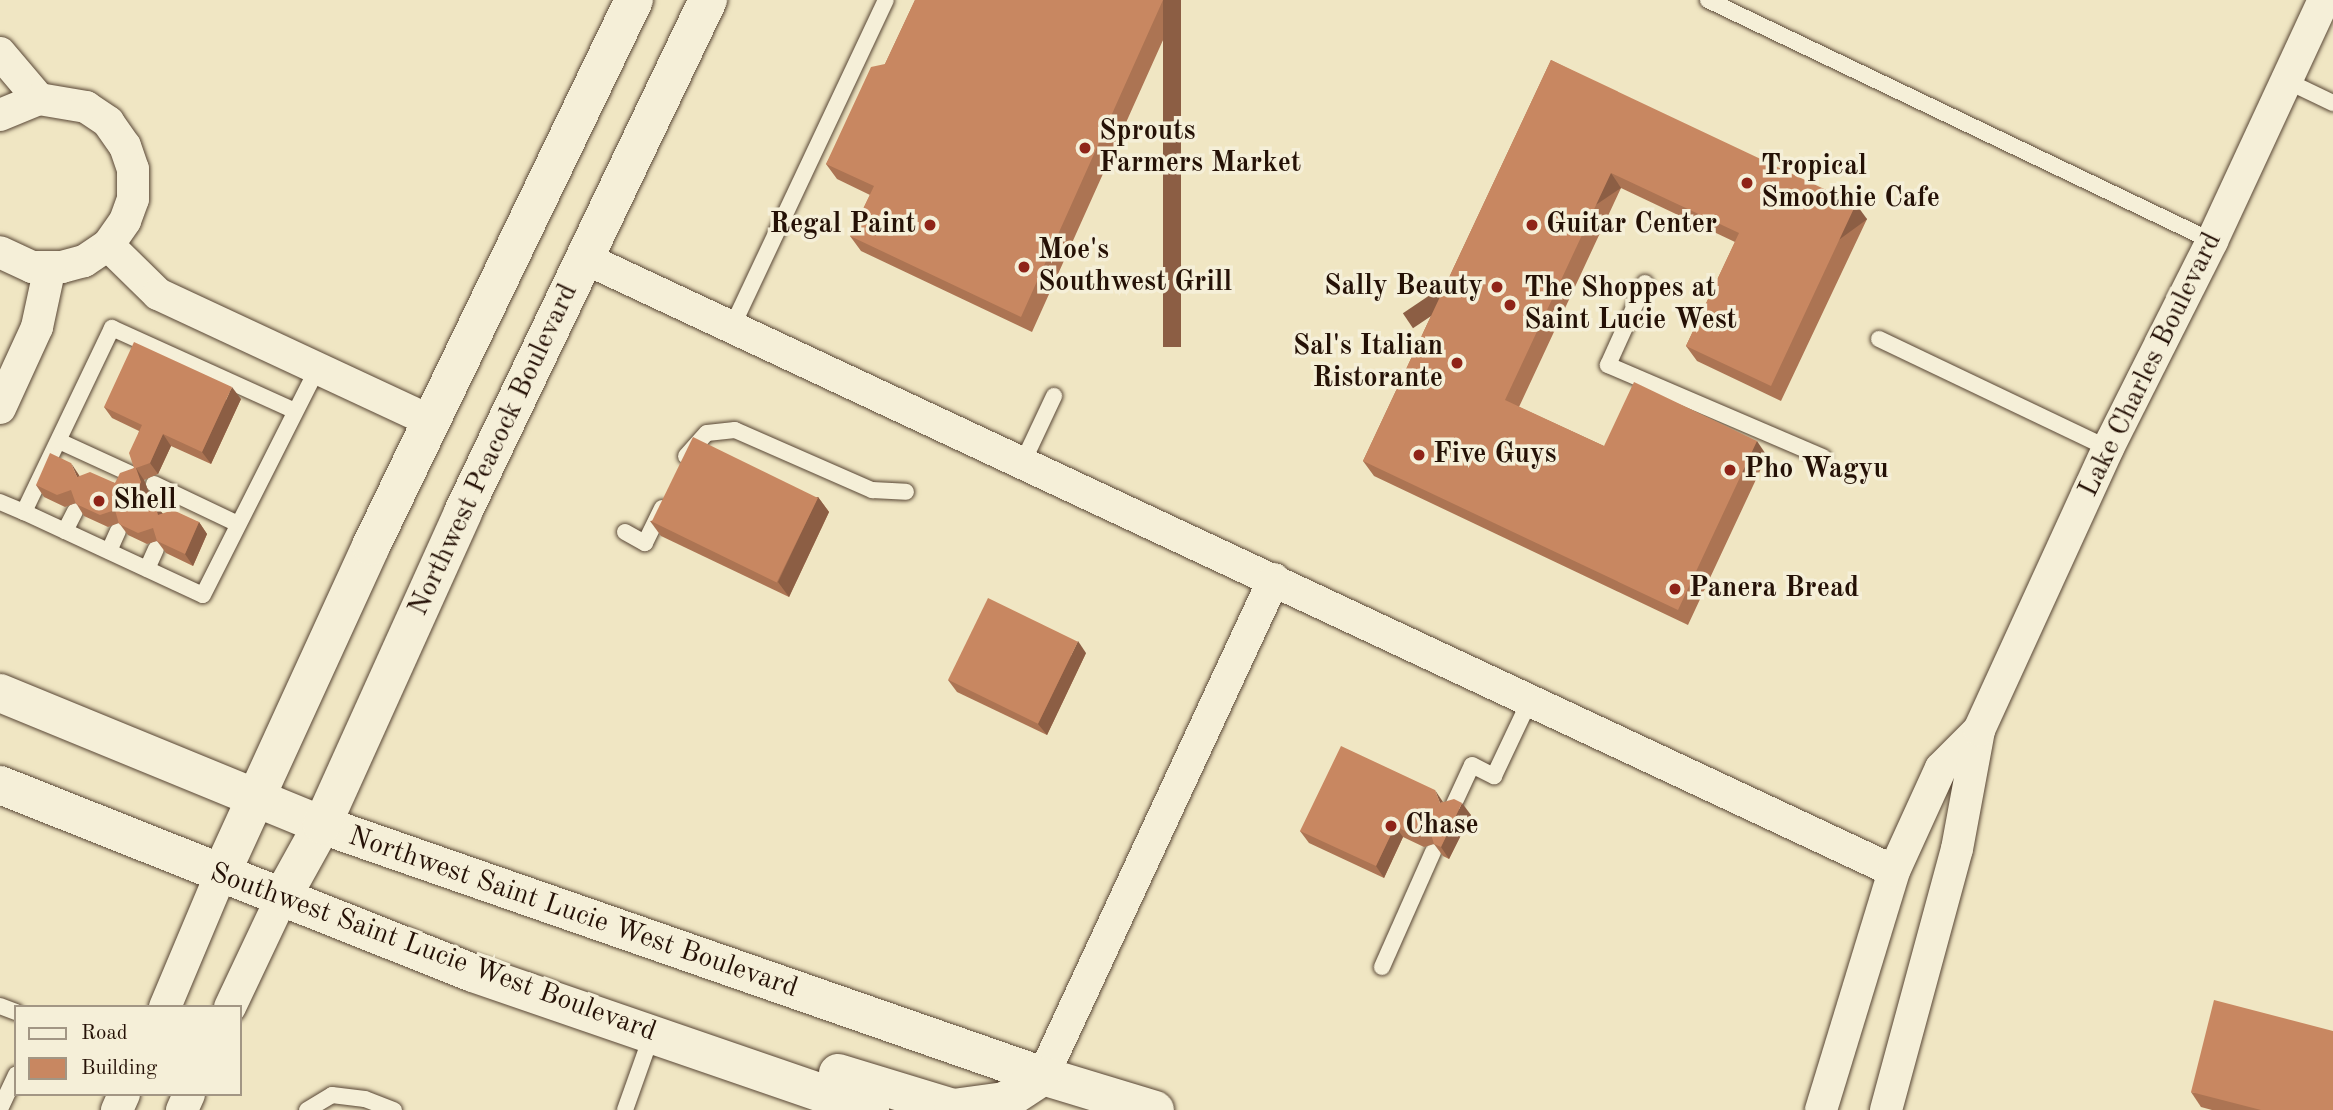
<!DOCTYPE html>
<html>
<head>
<meta charset="utf-8">
<style>
	body { margin:0 }
	#map { position:relative; width:2333px; height:1110px; overflow:hidden; background:#f0e6c3; font-family:"Old Standard TT",serif }
	div>[style] { position:absolute }
	.roads { filter:drop-shadow(0 0 2px #584635) drop-shadow(0 0 2px #584635) }
	.lane>* { height:16px; margin:-8px; padding:0 8px; transform-origin:8px; border-radius:8px; background:#f5efd8 }
	.street>* { height:32px; margin:-16px; padding:0 16px; transform-origin:16px; border-radius:16px; background:#f5efd8 }
	.secondary>* { height:38px; margin:-19px; padding:0 19px; transform-origin:19px; border-radius:19px; background:#f5efd8 }
	.wall>* { inset:0; background:#ac7453 }
	.shaded-wall>* { inset:0; background:#8c5e44; transform-origin:0 0 }
	.building>* { inset:0; background:#c88761; transform-origin:0 0 }
	.dots>* { width:19px; height:19px; translate:-50% -50%; box-sizing:border-box; border:4px solid #f5efd8; border-radius:50% }
	span { translate:-50% -50%; white-space:nowrap; text-align:center; line-height:1.15; -webkit-text-stroke:7px #f5efd8; paint-order:stroke }
	.poi-label { font-size:28px; color:#251106; font-weight:700 }
	.left { translate:0 -50%; text-align:left }
	.right { translate:-100% -50%; text-align:right }
	.street-label { font-size:28px; color:#251106 }
	.legend { position:absolute; left:14px; top:1005px; width:228px; height:91px; box-sizing:border-box; background:#f5efd8; border:2px solid #a29684; margin:0; padding:9px 12px; list-style:none; font-size:21px; color:#251106 }
	.legend li { display:flex; align-items:center; gap:14px; height:35px }
	.legend b { width:35px; border:2px solid #a29684 }
</style>
</head>
<body>
<div id="map">
	<div class="roads">
		<div class="lane">
			<i style="left:1708px;top:0;width:559px;rotate:25.56deg"></i>
			<i style="left:2287px;top:81px;width:51px;rotate:25.6deg"></i>
			<i style="left:1645px;top:283px;width:90px;rotate:114.3deg"></i>
			<i style="left:1608px;top:365px;width:234px;rotate:23.2deg"></i>
			<i style="left:732px;top:327px;width:361px;rotate:-64.8deg"></i>
			<i style="left:1879px;top:339px;width:254px;rotate:25.5deg"></i>
			<i style="left:295px;top:411px;width:201px;rotate:-155.6deg"></i>
			<i style="left:112px;top:328px;width:204px;rotate:115.6deg"></i>
			<i style="left:24px;top:512px;width:197px;rotate:24.9deg"></i>
			<i style="left:203px;top:595px;width:253px;rotate:-63.2deg"></i>
			<i style="left:59px;top:441px;width:81px;rotate:24.7deg"></i>
			<i style="left:686px;top:456px;width:31px;rotate:-48deg"></i>
			<i style="left:707px;top:433px;width:28px;rotate:-6deg"></i>
			<i style="left:735px;top:430px;width:150px;rotate:23.7deg"></i>
			<i style="left:872px;top:490px;width:34px;rotate:3deg"></i>
			<i style="left:1023px;top:462px;width:73px;rotate:-64.8deg"></i>
			<i style="left:154px;top:484px;width:93px;rotate:25.5deg"></i>
			<i style="left:0;top:502px;width:26px;rotate:23deg"></i>
			<i style="left:65px;top:531px;width:22px;rotate:-63deg"></i>
			<i style="left:625px;top:532px;width:23px;rotate:29deg"></i>
			<i style="left:645px;top:543px;width:39px;rotate:-64deg"></i>
			<i style="left:109px;top:551px;width:22px;rotate:-66deg"></i>
			<i style="left:147px;top:569px;width:22px;rotate:-66deg"></i>
			<i style="left:1453px;top:806px;width:45px;rotate:-65.1deg"></i>
			<i style="left:1472px;top:765px;width:25px;rotate:27deg"></i>
			<i style="left:1494px;top:776px;width:84px;rotate:-64.7deg"></i>
			<i style="left:1382px;top:967px;width:126px;rotate:-66.1deg"></i>
			<i style="left:0;top:1006px;width:17px;rotate:21deg"></i>
			<i style="left:0;top:1109px;width:38px;rotate:-65deg"></i>
			<i style="left:307px;top:1110px;width:29px;rotate:-31deg"></i>
			<i style="left:332px;top:1095px;width:33px;rotate:7deg"></i>
			<i style="left:365px;top:1099px;width:31px;rotate:21deg"></i>
			<i style="left:625px;top:1110px;width:81px;rotate:-70.4deg"></i>
		</div>
		<div class="street">
			<i style="left:0;top:53px;width:60px;rotate:49.7deg"></i>
			<i style="left:0;top:115px;width:42px;rotate:-22.3deg"></i>
			<i style="left:39px;top:99px;width:48px;rotate:9.7deg"></i>
			<i style="left:86px;top:107px;width:27px;rotate:34deg"></i>
			<i style="left:108px;top:122px;width:29px;rotate:55deg"></i>
			<i style="left:125px;top:146px;width:24px;rotate:71deg"></i>
			<i style="left:133px;top:169px;width:30px;rotate:90deg"></i>
			<i style="left:133px;top:199px;width:23px;rotate:110deg"></i>
			<i style="left:125px;top:221px;width:29px;rotate:125deg"></i>
			<i style="left:108px;top:245px;width:29px;rotate:146deg"></i>
			<i style="left:84px;top:261px;width:23px;rotate:165deg"></i>
			<i style="left:62px;top:267px;width:30px;rotate:180deg"></i>
			<i style="left:32px;top:267px;width:35px;rotate:-155deg"></i>
			<i style="left:108px;top:245px;width:70px;rotate:44.4deg"></i>
			<i style="left:158px;top:294px;width:303px;rotate:25deg"></i>
			<i style="left:584px;top:258px;width:1446px;rotate:25.08deg"></i>
			<i style="left:0;top:408px;width:89px;rotate:-65.4deg"></i>
			<i style="left:37px;top:327px;width:61px;rotate:-77.8deg"></i>
			<i style="left:165px;top:1007px;width:142px;rotate:-67.2deg"></i>
			<i style="left:230px;top:1007px;width:119px;rotate:-64.7deg"></i>
			<i style="left:1043px;top:1076px;width:548px;rotate:-65.07deg"></i>
			<i style="left:117px;top:1110px;width:17px;rotate:-66deg"></i>
			<i style="left:182px;top:1110px;width:17px;rotate:-66deg"></i>
			<i style="left:1821px;top:1110px;width:250px;rotate:-73deg"></i>
			<i style="left:1894px;top:871px;width:113px;rotate:-65.5deg"></i>
			<i style="left:1941px;top:768px;width:54px;rotate:-45deg"></i>
			<i style="left:1886px;top:1110px;width:270px;rotate:-74.8deg"></i>
			<i style="left:1957px;top:849px;width:121px;rotate:-79.5deg"></i>
			<i style="left:1979px;top:730px;width:310px;rotate:-65.4deg"></i>
			<i style="left:2108px;top:448px;width:232px;rotate:-63.3deg"></i>
			<i style="left:2212px;top:241px;width:266px;rotate:-65.1deg"></i>
		</div>
		<div class="secondary">
			<i style="left:0;top:693px;width:348px;rotate:22.3deg"></i>
			<i style="left:322px;top:825px;width:763px;rotate:19.19deg"></i>
			<i style="left:1043px;top:1076px;width:117px;rotate:16.9deg"></i>
			<i style="left:0;top:785px;width:509px;rotate:21.68deg"></i>
			<i style="left:473px;top:973px;width:420px;rotate:19deg"></i>
			<i style="left:220px;top:876px;width:363px;rotate:-65.4deg"></i>
			<i style="left:371px;top:546px;width:606px;rotate:-64.28deg"></i>
			<i style="left:281px;top:899px;width:85px;rotate:-61deg"></i>
			<i style="left:322px;top:825px;width:343px;rotate:-65.7deg"></i>
			<i style="left:463px;top:512px;width:568px;rotate:-64.43deg"></i>
			<i style="left:838px;top:1073px;width:120px;rotate:16.9deg"></i>
			<i style="left:953px;top:1108px;width:52px;rotate:-7.7deg"></i>
			<i style="left:1005px;top:1101px;width:45px;rotate:-33.3deg"></i>
		</div>
	</div>
	<div class="wall">
		<i style="clip-path:polygon(915px 0,1181px 0,1032px 332px,861px 251px,850px 236px,870px 195px,837px 179px,826px 164px,885px 64px)"></i>
		<i style="clip-path:polygon(1551px 60px,1867px 219px,1781px 401px,1697px 361px,1686px 346px,1735px 242px,1621px 188px,1519px 407px,1604px 446px,1767px 456px,1688px 625px,1374px 476px,1363px 461px)"></i>
		<i style="clip-path:polygon(241px 399px,211px 464px,171px 446px,158px 474px,144px 480px,149px 493px,147px 498px,163px 514px,199px 522px,207px 534px,193px 566px,166px 553px,157px 541px,147px 544px,128px 535px,119px 523px,108px 527px,84px 516px,76px 503px,65px 507px,44px 497px,36px 485px,80px 476px,115px 483px,134px 468px,139px 431px,112px 418px,104px 407px)"></i>
		<i style="clip-path:polygon(818px 497px,829px 512px,789px 597px,661px 536px,650px 521px)"></i>
		<i style="clip-path:polygon(1086px 653px,1047px 735px,957px 692px,948px 680px)"></i>
		<i style="clip-path:polygon(1444px 802px,1471px 815px,1449px 859px,1443px 856px,1434px 844px,1424px 847px,1403px 837px,1384px 878px,1309px 843px,1300px 831px)"></i>
		<i style="clip-path:polygon(2191px 1092px,2333px 1110px,2212px 1110px,2201px 1107px)"></i>
	</div>
	<div class="shaded-wall">
		<i style="left:1163px;top:0;width:18px;height:347px"></i>
		<i style="left:1611px;top:173px;width:18px;height:251px;rotate:56deg"></i>
		<i style="left:1856px;top:204px;width:19px;height:201px;rotate:54deg"></i>
		<i style="clip-path:polygon(232px 387px,241px 399px,211px 464px,202px 452px)"></i>
		<i style="clip-path:polygon(163px 434px,171px 446px,158px 474px,150px 463px)"></i>
		<i style="left:1757px;top:441px;width:18px;height:187px;rotate:56deg"></i>
		<i style="clip-path:polygon(71px 463px,79px 475px,85px 489px,77px 477px)"></i>
		<i style="clip-path:polygon(136px 468px,144px 480px,149px 493px,144px 505px,136px 493px)"></i>
		<i style="clip-path:polygon(818px 497px,829px 512px,789px 597px,778px 582px)"></i>
		<i style="clip-path:polygon(154px 502px,163px 514px,158px 515px)"></i>
		<i style="clip-path:polygon(199px 522px,207px 534px,193px 566px,185px 554px)"></i>
		<i style="clip-path:polygon(1078px 641px,1086px 653px,1047px 735px,1038px 724px)"></i>
		<i style="clip-path:polygon(1435px 790px,1443px 802px,1440px 803px)"></i>
		<i style="clip-path:polygon(1462px 803px,1471px 815px,1449px 859px,1441px 847px)"></i>
		<i style="clip-path:polygon(1395px 826px,1403px 837px,1384px 878px,1376px 866px)"></i>
	</div>
	<div class="building">
		<i style="clip-path:polygon(915px 0,1163px 0,1021px 317px,850px 236px,874px 186px,826px 164px,871px 67px,885px 64px)"></i>
		<i style="clip-path:polygon(1551px 60px,1856px 204px,1771px 386px,1686px 346px,1739px 233px,1611px 173px,1505px 400px,1604px 446px,1634px 382px,1757px 441px,1678px 610px,1363px 461px)"></i>
		<i style="clip-path:polygon(134px 342px,232px 387px,202px 452px,163px 434px,150px 463px,136px 468px,141px 482px,136px 493px,154px 502px,158px 515px,173px 510px,199px 522px,185px 554px,157px 541px,153px 528px,138px 533px,119px 524px,115px 510px,100px 515px,76px 504px,71px 490px,57px 495px,36px 485px,50px 453px,71px 463px,77px 477px,90px 472px,115px 483px,120px 473px,134px 468px,129px 453px,142px 425px,104px 407px)"></i>
		<i style="left:693px;top:437px;width:139px;height:94px;rotate:26deg"></i>
		<i style="left:988px;top:598px;width:100px;height:91px;rotate:26deg"></i>
		<i style="clip-path:polygon(1341px 746px,1435px 790px,1440px 803px,1454px 799px,1462px 803px,1441px 847px,1434px 844px,1430px 831px,1415px 836px,1395px 826px,1376px 866px,1300px 831px)"></i>
		<i style="clip-path:polygon(2214px 1000px,2333px 1031px,2333px 1110px,2261px 1110px,2191px 1092px)"></i>
	</div>
	<div class="dots">
		<i style="left:1085px;top:148px;background:#8f2418"></i>
		<i style="left:1747px;top:183px;background:#8f2418"></i>
		<i style="left:930px;top:225px;background:#8f2418"></i>
		<i style="left:1532px;top:225px;background:#8f2418"></i>
		<i style="left:1024px;top:267px;background:#8f2418"></i>
		<i style="left:1497px;top:287px;background:#8f2418"></i>
		<i style="left:1510px;top:305px;background:#8f2418"></i>
		<i style="left:1457px;top:363px;background:#8f2418"></i>
		<i style="left:1419px;top:455px;background:#8f2418"></i>
		<i style="left:1730px;top:470px;background:#8f2418"></i>
		<i style="left:99px;top:501px;background:#8f2418"></i>
		<i style="left:1675px;top:589px;background:#8f2418"></i>
		<i style="left:1391px;top:826px;background:#8f2418"></i>
	</div>
	<div class="poi-label">
		<span class="left" style="left:1099px;top:148px">Sprouts<br>Farmers Market</span>
		<span class="left" style="left:1761px;top:183px">Tropical<br>Smoothie Cafe</span>
		<span class="right" style="left:916px;top:225px">Regal Paint</span>
		<span class="left" style="left:1546px;top:225px">Guitar Center</span>
		<span class="left" style="left:1038px;top:267px">Moe's<br>Southwest Grill</span>
		<span class="right" style="left:1483px;top:287px">Sally Beauty</span>
		<span class="left" style="left:1524px;top:305px">The Shoppes at<br>Saint Lucie West</span>
		<span class="right" style="left:1443px;top:363px">Sal's Italian<br>Ristorante</span>
		<span class="left" style="left:1433px;top:455px">Five Guys</span>
		<span class="left" style="left:1744px;top:470px">Pho Wagyu</span>
		<span class="left" style="left:113px;top:501px">Shell</span>
		<span class="left" style="left:1689px;top:589px">Panera Bread</span>
		<span class="left" style="left:1405px;top:826px">Chase</span>
	</div>
	<div class="street-label">
		<span style="left:2151px;top:365px;rotate:-64deg">Lake Charles Boulevard</span>
		<span style="left:494px;top:450px;rotate:-65deg">Northwest Peacock Boulevard</span>
		<span style="left:573px;top:913px;rotate:19deg">Northwest Saint Lucie West Boulevard</span>
		<span style="left:433px;top:953px;rotate:20deg">Southwest Saint Lucie West Boulevard</span>
	</div>
	<ul class="legend">
	<li><b style="height:9px;background:#f5efd8"></b>Road</li>
	<li><b style="height:19px;background:#c88761"></b>Building</li>
	</ul>
</div>
</body>
</html>
